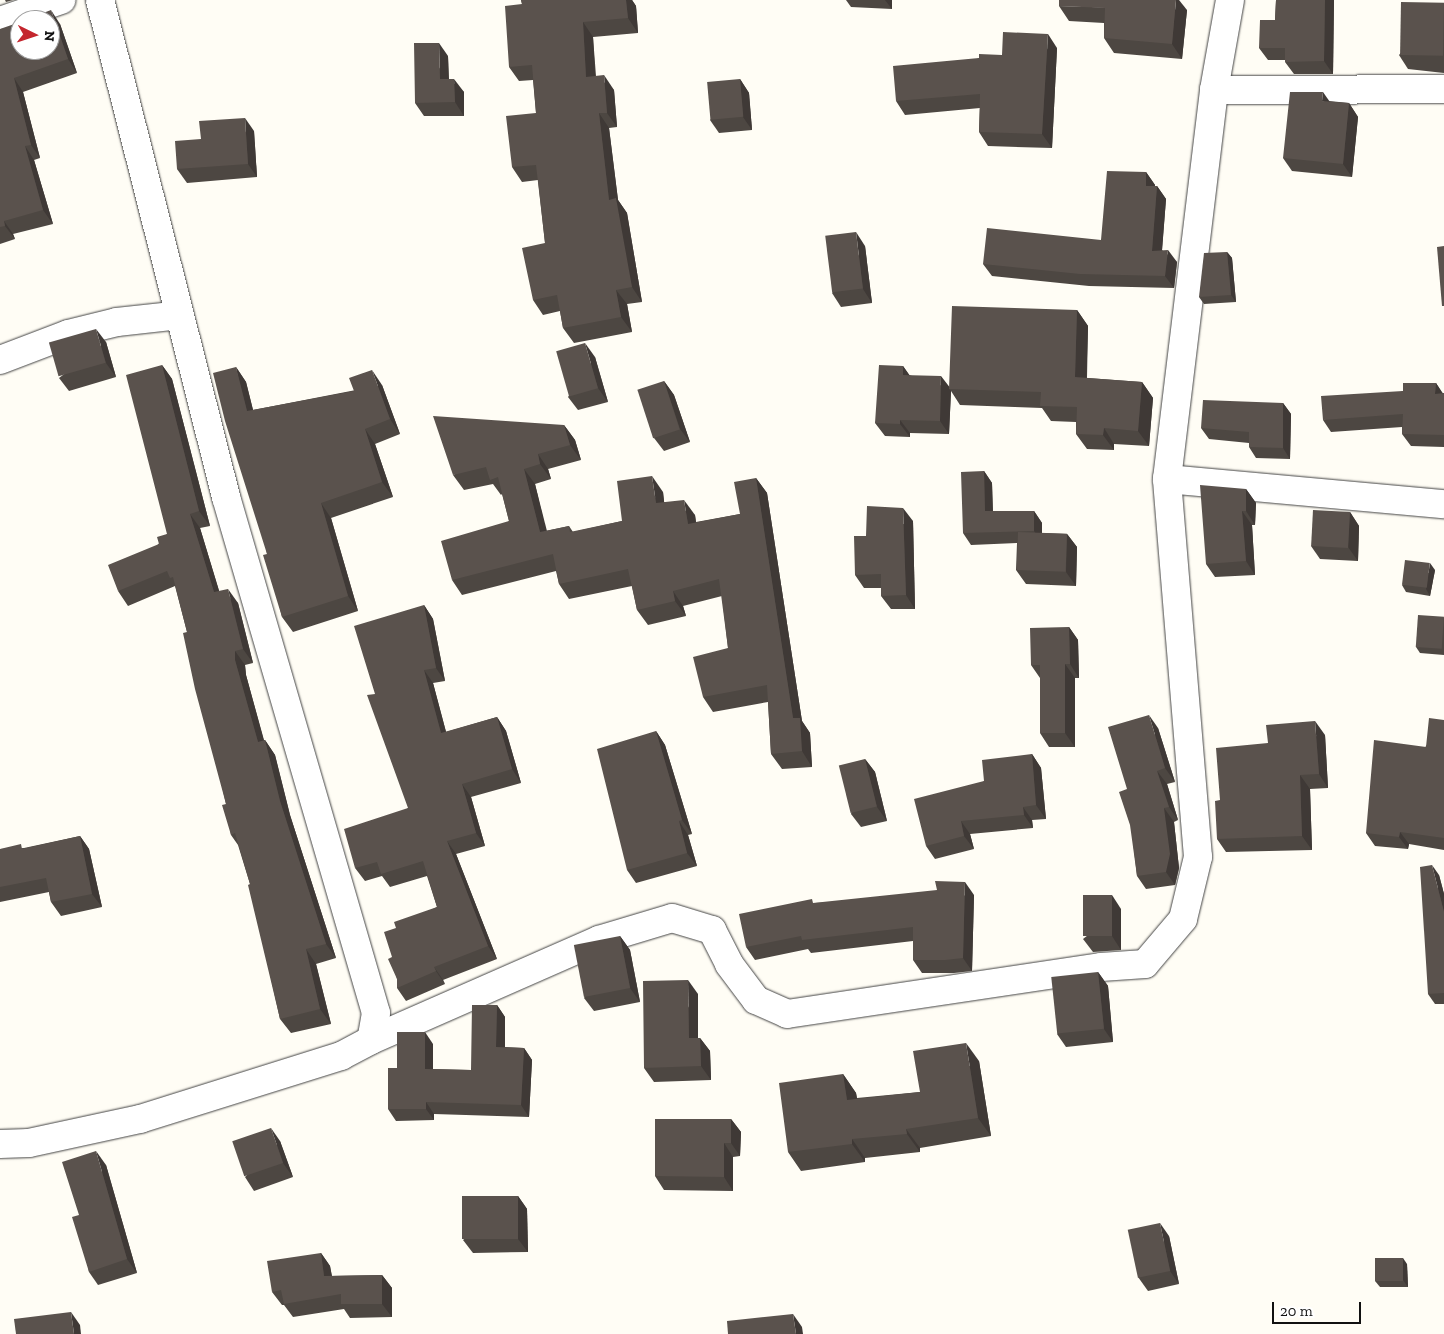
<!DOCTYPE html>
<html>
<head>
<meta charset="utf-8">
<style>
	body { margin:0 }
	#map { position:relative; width:1444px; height:1334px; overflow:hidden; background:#fffdf5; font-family:"Zilla Slab",serif }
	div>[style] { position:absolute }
	.roads { filter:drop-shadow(0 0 1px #444) drop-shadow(0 0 1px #444) }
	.minor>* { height:28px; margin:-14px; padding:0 14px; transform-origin:14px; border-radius:14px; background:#fff }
	.wall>* { inset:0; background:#4d4742 }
	.shaded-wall>* { inset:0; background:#3f3936 }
	.building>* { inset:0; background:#5a524d; transform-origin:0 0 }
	span { translate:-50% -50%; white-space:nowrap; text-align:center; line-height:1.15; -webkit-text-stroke:5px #fff; paint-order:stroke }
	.north { position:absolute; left:10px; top:10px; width:50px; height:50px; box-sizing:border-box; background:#fff; border:1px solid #a0a0a0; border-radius:50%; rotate:94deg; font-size:14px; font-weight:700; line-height:20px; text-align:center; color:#111 }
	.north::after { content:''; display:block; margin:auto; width:18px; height:22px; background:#c4262e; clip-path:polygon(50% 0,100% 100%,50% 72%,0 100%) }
	.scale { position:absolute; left:1272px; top:1302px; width:89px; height:22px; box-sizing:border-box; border:2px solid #111; border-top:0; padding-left:6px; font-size:15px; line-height:18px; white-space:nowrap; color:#111; -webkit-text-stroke:4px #fff; paint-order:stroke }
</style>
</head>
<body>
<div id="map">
	<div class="roads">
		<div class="minor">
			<i style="left:100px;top:0;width:513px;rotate:75.77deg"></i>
			<i style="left:226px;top:497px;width:537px;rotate:73.79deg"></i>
			<i style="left:376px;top:1013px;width:27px;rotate:100deg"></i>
			<i style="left:0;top:21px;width:65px;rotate:-19deg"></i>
			<i style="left:1214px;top:90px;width:230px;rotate:-0.2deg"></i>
			<i style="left:0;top:360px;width:73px;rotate:-20.9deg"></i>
			<i style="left:68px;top:334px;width:50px;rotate:-13.8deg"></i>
			<i style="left:117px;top:322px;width:63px;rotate:-6.3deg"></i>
			<i style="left:1167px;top:479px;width:278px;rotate:5.2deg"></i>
			<i style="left:0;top:1144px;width:29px;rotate:-2deg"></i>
			<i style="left:29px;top:1143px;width:114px;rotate:-12.2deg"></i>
			<i style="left:140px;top:1119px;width:211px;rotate:-17.4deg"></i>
			<i style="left:341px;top:1056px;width:34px;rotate:-28deg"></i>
			<i style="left:371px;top:1040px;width:249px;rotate:-23.7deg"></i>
			<i style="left:599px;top:940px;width:76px;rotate:-16.8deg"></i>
			<i style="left:672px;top:918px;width:42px;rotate:16.7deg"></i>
			<i style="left:712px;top:930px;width:38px;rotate:63deg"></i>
			<i style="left:729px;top:964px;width:45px;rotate:53.1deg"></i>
			<i style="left:756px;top:1000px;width:34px;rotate:24deg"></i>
			<i style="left:787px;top:1014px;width:317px;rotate:-8.5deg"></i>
			<i style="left:1101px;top:967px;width:44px;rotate:-3.9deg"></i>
			<i style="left:1145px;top:964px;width:59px;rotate:-49.8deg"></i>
			<i style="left:1183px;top:919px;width:64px;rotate:-76.4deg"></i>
			<i style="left:1198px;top:857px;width:379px;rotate:-94.7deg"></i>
			<i style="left:1167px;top:479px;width:392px;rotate:-83.1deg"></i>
			<i style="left:1214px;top:90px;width:91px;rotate:-79.9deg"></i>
		</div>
	</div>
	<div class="wall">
		<i style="clip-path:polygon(5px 0,13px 0,6px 2px)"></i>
		<i style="clip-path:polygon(521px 0,632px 0,636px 6px,638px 33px,593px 37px,596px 76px,614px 90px,617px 127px,609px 128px,618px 200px,627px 213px,642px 302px,627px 304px,632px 332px,574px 343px,563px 328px,560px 311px,543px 315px,533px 300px,545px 243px,538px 180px,522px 182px,512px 167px,536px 113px,533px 80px,519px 81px,509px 67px,522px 4px)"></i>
		<i style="clip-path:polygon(846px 0,892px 0,892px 9px,851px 7px)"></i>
		<i style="clip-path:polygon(1276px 0,1334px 0,1333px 74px,1294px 74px,1285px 62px,1285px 60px,1268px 60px,1259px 48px,1275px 20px)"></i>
		<i style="clip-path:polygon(1444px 3px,1444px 73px,1408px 69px,1399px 55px)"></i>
		<i style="clip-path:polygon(1059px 6px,1187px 10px,1182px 59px,1114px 53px,1104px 38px,1104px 23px,1069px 21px)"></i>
		<i style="clip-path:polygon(60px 24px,77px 73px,23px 92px,40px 158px,34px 160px,53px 224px,13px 234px,15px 239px,0 244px,0 29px)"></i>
		<i style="clip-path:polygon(1057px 48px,1052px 148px,988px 146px,979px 132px,980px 108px,905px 115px,896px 101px,979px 58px)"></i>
		<i style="clip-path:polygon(448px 56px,449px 79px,464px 92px,464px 116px,424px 116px,415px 103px)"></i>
		<i style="clip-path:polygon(740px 79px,749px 93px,752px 130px,719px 133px,710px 120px)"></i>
		<i style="clip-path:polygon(1329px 101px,1349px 103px,1358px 117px,1352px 177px,1292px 171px,1283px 158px)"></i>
		<i style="clip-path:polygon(254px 131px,257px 177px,187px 183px,177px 169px,201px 139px)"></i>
		<i style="clip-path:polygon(1146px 172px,1155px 185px,1155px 186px,1157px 186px,1166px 199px,1162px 250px,1177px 262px,1174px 288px,1089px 286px,992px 276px,983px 264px,1101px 240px)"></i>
		<i style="clip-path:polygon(865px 246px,872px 303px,841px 307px,832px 293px)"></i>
		<i style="clip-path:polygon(1227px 252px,1232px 258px,1236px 302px,1204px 304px,1199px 297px)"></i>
		<i style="clip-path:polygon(1077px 310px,1088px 326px,1087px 378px,1142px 382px,1153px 398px,1149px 446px,1114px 444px,1114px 450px,1087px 449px,1076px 434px,1076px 422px,1051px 421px,1042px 408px,960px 405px,951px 391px,949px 434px,910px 433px,910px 437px,885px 436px,875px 423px,903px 366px,909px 375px,949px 388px)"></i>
		<i style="clip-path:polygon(106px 342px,116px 377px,69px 391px,59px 378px)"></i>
		<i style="clip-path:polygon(595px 357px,608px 402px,578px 410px,568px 397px)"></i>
		<i style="clip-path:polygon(162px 365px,172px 379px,210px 526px,200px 528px,219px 591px,238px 603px,253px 663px,245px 665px,246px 675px,264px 740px,265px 740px,275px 755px,290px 815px,336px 958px,316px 964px,331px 1024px,291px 1033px,280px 1019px,250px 884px,238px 845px,231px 835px,226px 804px,187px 632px,175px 586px,128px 606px,118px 591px,167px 534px)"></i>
		<i style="clip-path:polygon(236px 367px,246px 382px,253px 410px,382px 385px,400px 434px,375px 444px,393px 497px,331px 518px,358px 611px,293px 632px,282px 617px,267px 554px)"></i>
		<i style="clip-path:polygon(664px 381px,674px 395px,690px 442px,664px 451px,654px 438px)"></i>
		<i style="clip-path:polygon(1436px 383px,1442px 393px,1444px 393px,1444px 447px,1411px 446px,1402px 434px,1402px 427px,1331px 432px,1323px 420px,1403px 391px)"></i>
		<i style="clip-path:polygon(1283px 403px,1291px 414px,1290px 459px,1256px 458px,1249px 447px,1249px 443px,1209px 439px,1201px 428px)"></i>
		<i style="clip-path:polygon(564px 425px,575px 440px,581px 460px,548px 469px,551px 479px,535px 484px,546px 531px,569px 526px,573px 532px,622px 521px,663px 492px,664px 502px,695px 515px,696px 522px,740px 514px,756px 478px,767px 493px,802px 721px,810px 733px,812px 767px,782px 769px,771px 754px,768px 702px,713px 712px,703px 697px,728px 648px,722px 596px,683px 606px,686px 616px,648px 625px,637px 610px,632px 586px,569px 599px,559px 584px,556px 571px,462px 595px,452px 580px,509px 521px,502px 494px,501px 495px,493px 484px,464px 490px,453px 475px)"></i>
		<i style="clip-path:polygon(984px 471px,992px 483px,993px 511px,1034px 511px,1042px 523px,1042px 533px,1067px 534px,1077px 547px,1076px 586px,1026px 584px,1016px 570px,1017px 543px,971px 545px,963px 533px)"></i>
		<i style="clip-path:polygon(1246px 489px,1256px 503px,1255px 525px,1252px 525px,1255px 575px,1215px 577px,1206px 564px)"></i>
		<i style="clip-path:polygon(1350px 512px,1359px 526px,1358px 561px,1320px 559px,1311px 546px)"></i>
		<i style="clip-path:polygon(913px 521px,915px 609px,891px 609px,881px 596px,881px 588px,864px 588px,855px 575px,866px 536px)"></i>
		<i style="clip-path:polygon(1435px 570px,1430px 596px,1406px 592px,1402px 585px)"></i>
		<i style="clip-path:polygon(424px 605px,433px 619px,445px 681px,433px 683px,446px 732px,497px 717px,506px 731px,521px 783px,471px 797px,485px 846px,456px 854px,497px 959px,443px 980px,445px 984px,406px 1001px,397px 988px,397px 979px,392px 957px,396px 928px,437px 907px,427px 876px,390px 887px,382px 876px,365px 881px,355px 868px,408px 808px)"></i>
		<i style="clip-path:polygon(1444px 617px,1444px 655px,1420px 653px,1416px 647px)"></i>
		<i style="clip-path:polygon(1069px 627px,1078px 640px,1079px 678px,1075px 678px,1075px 747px,1049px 747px,1040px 733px,1040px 678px,1031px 665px)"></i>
		<i style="clip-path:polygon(1444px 720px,1444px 850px,1409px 844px,1408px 849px,1375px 846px,1366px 833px)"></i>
		<i style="clip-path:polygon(1158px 728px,1175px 782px,1167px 784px,1178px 820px,1174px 822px,1179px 868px,1175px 885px,1146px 889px,1137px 876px,1127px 789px)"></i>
		<i style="clip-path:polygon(656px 731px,665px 745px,692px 834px,688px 835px,697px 866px,636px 883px,627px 870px)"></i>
		<i style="clip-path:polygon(1325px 735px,1328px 788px,1310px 789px,1312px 850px,1226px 852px,1217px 839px,1220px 800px,1268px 743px)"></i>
		<i style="clip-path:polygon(1032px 754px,1041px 768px,1046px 819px,1032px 820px,1033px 828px,970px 834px,974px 849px,935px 859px,926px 846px,984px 781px)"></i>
		<i style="clip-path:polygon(865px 759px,875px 772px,887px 821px,861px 827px,851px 814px)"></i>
		<i style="clip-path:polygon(80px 836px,89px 849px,102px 907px,61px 916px,51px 902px,49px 892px,0 902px,0 849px,24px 848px)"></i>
		<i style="clip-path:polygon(1439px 875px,1444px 894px,1444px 1004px,1435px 1004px,1428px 994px)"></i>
		<i style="clip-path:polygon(974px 895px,972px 971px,954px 973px,922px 973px,913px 960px,913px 941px,811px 953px,808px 949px,755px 960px,746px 947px,815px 903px)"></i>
		<i style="clip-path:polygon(1121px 909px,1121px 950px,1093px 952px,1083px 939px)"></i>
		<i style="clip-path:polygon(620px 936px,630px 950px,640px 1002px,594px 1011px,584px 998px)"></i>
		<i style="clip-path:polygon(1098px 972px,1108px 986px,1113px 1042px,1066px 1047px,1057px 1034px)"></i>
		<i style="clip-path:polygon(698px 994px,698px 1038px,700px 1038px,710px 1051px,711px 1080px,654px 1082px,644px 1068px)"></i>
		<i style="clip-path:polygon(497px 1005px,505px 1017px,505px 1047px,524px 1048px,532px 1060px,529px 1117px,434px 1114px,434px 1120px,396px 1121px,388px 1109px,397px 1068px,433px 1044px,433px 1069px,471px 1070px)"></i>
		<i style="clip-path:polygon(979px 1061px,991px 1136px,920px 1148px,920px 1152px,865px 1158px,865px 1162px,801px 1171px,788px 1152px,843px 1074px,856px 1093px,857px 1098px,920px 1092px)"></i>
		<i style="clip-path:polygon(731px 1119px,741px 1132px,740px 1156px,733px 1157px,733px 1191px,664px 1190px,655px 1176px)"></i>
		<i style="clip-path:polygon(280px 1141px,293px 1177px,254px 1191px,245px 1177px)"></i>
		<i style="clip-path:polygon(106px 1165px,137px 1273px,98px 1285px,89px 1272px,79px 1215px)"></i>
		<i style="clip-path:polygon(518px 1196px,527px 1209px,528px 1252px,473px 1253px,463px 1240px)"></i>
		<i style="clip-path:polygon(1169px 1236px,1179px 1284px,1148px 1291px,1138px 1277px)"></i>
		<i style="clip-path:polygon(321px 1253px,330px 1266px,332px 1276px,382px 1275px,392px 1288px,392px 1317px,350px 1318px,344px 1309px,293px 1317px,284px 1305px,282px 1305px,272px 1292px)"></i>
		<i style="clip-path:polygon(1407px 1264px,1408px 1287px,1380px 1287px,1375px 1281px)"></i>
	</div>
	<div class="shaded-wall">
		<i style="clip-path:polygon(626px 0,632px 0,636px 6px,638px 33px,628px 18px)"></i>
		<i style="clip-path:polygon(885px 0,892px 0,892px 9px)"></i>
		<i style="clip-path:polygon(1176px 0,1179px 0,1187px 10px,1182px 59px,1172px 44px)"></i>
		<i style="clip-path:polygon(1325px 0,1334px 0,1333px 74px,1324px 61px)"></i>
		<i style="clip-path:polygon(51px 10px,60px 24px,77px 73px,68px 59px)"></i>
		<i style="clip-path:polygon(583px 22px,593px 37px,596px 91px,586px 77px)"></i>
		<i style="clip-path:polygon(1048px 34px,1057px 48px,1052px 148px,1042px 134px)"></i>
		<i style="clip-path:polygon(439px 43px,448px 56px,449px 92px,440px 79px)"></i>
		<i style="clip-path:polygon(604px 75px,614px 90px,617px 127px,607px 113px)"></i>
		<i style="clip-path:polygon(14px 78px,23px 92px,40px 158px,31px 145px)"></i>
		<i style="clip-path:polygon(454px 79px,464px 92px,464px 116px,455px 102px)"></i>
		<i style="clip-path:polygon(740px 79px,749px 93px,752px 130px,743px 117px)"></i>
		<i style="clip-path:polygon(1323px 92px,1332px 105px,1322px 101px)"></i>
		<i style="clip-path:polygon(1349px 103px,1358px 117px,1352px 177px,1343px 164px)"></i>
		<i style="clip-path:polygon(599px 113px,609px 128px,618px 200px,627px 213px,642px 302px,632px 287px,609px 200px)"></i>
		<i style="clip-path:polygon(245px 118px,254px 131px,257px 177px,248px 164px)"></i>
		<i style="clip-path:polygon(25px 146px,34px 160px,53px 224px,43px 210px)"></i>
		<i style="clip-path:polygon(1146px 172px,1155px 185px,1155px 199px,1146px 186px)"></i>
		<i style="clip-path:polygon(1157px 186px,1166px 199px,1161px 263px,1152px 251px)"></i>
		<i style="clip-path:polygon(4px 221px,13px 234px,15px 239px,5px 226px)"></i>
		<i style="clip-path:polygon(856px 232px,865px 246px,872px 303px,863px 289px)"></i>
		<i style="clip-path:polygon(1168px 250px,1177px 262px,1174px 288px,1165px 276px)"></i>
		<i style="clip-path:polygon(1227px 252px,1232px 258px,1236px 302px,1231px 295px)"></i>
		<i style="clip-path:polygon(616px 290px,627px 304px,632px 332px,621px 317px)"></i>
		<i style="clip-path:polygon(1077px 310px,1088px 326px,1086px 392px,1075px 377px)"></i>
		<i style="clip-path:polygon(96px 329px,106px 342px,116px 377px,106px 363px)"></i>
		<i style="clip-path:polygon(585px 343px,595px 357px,608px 402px,598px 388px)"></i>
		<i style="clip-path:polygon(162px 365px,172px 379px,210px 526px,199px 511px)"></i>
		<i style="clip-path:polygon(903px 366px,913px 380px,903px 375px)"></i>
		<i style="clip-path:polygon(236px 367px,246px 382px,257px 426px,247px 411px)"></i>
		<i style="clip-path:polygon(372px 370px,382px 385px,400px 434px,390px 419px)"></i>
		<i style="clip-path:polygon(941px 376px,951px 389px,949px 389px,951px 391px,949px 434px,940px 421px)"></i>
		<i style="clip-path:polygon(664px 381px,674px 395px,690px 442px,680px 429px)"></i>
		<i style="clip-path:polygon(1142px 382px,1153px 398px,1149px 446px,1138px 431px)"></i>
		<i style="clip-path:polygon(1436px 383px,1444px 395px,1435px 394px)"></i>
		<i style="clip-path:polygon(1283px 403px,1291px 414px,1290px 459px,1283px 448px)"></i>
		<i style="clip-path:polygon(900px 420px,910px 433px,910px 437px,900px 424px)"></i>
		<i style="clip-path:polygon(564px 425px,575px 440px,581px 460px,570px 445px)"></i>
		<i style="clip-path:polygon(1104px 428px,1114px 444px,1114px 450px,1103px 435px)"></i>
		<i style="clip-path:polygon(365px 429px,375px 444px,393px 497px,382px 482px)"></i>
		<i style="clip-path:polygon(538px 454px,548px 469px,551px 479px,540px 464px)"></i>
		<i style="clip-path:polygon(524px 469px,535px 484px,551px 547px,540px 532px)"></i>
		<i style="clip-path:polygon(984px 471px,992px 483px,993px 522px,985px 511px)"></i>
		<i style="clip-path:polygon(652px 476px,663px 492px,666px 518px,656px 503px)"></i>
		<i style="clip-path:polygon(756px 478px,767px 493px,802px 721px,810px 733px,812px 767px,802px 751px,793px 718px)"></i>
		<i style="clip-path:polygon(1246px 489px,1256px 503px,1255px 525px,1246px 511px)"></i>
		<i style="clip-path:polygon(684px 500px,695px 515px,698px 539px,688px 524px)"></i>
		<i style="clip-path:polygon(321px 503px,331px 518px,358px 611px,348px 596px)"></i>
		<i style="clip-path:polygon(903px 508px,913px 521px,915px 609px,906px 595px)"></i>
		<i style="clip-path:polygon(1034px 511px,1042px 523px,1042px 542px,1034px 531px)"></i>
		<i style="clip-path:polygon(1242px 511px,1252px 525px,1255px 575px,1246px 561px)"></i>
		<i style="clip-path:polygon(1350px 512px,1359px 526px,1358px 561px,1348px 547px)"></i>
		<i style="clip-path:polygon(190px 514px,200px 528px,224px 607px,214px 592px)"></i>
		<i style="clip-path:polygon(1067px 534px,1077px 547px,1076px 586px,1066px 572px)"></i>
		<i style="clip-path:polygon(1430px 563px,1435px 570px,1430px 596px,1426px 589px)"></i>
		<i style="clip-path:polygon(228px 589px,238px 603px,253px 663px,243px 649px)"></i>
		<i style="clip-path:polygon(673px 591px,683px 606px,686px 616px,675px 601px)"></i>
		<i style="clip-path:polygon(424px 605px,433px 619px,445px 681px,436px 668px)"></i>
		<i style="clip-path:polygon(1069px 627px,1078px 640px,1079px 678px,1070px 664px)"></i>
		<i style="clip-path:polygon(235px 651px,245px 665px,246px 675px,268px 756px,258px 742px,235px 660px)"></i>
		<i style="clip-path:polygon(1065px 664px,1075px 678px,1075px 747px,1065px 733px)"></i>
		<i style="clip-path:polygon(424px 670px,433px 683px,450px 747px,441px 733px)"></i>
		<i style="clip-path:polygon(1149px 715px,1158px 728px,1175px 782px,1165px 768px)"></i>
		<i style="clip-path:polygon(497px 717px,506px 731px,521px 783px,512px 769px)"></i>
		<i style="clip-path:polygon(1315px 721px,1325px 735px,1328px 788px,1319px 774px)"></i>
		<i style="clip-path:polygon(656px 731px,665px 745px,692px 834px,682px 820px)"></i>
		<i style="clip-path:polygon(265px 740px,275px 755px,290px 815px,336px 958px,326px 944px,280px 801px)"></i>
		<i style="clip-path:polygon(1032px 754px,1041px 768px,1046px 819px,1036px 805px)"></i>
		<i style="clip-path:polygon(865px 759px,875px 772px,887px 821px,877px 807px)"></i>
		<i style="clip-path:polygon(1157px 771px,1167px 784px,1178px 820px,1169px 807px)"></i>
		<i style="clip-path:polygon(1300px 775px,1310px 789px,1312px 850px,1302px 836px)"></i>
		<i style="clip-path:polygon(462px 784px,471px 797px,485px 846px,476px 833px)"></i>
		<i style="clip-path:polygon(1023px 807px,1032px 820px,1033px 828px,1024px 815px)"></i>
		<i style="clip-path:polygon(1164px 808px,1174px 822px,1179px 868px,1175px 885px,1166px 872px)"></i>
		<i style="clip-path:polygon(679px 821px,688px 835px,697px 866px,687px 853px)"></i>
		<i style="clip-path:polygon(961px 821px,970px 834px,974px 849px,964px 836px)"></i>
		<i style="clip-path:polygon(1400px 832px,1409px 844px,1408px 849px,1399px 837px)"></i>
		<i style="clip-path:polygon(80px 836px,89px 849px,102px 907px,92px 894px)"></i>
		<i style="clip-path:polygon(447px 841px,456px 854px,497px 959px,488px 946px)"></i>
		<i style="clip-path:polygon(1432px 865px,1439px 875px,1444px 894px,1444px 912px)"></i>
		<i style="clip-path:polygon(965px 882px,974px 895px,972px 971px,963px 958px)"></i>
		<i style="clip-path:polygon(1112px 895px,1121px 909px,1121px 950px,1112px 936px)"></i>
		<i style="clip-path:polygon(620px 936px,630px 950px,640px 1002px,630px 988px)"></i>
		<i style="clip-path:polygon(306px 949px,316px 964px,331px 1024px,320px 1009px)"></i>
		<i style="clip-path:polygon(434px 967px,443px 980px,445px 984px,436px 971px)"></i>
		<i style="clip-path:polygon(1098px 972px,1108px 986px,1113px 1042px,1104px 1029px)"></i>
		<i style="clip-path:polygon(688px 980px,698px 994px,698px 1051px,689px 1038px)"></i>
		<i style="clip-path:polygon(497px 1005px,505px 1017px,505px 1058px,496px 1047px)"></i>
		<i style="clip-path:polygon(425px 1032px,433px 1044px,433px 1080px,425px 1069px)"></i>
		<i style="clip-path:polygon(700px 1038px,710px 1051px,711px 1080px,701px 1066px)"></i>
		<i style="clip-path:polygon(966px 1043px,979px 1061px,991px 1136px,978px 1118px)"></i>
		<i style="clip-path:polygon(524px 1048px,532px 1060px,529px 1117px,521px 1105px)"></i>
		<i style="clip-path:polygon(843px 1074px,856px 1093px,860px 1118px,847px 1100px)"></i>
		<i style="clip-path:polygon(426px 1102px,434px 1114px,434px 1120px,426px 1109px)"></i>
		<i style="clip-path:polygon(731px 1119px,741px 1132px,740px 1156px,731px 1143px)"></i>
		<i style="clip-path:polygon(271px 1128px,280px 1141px,293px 1177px,283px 1163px)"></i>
		<i style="clip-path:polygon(906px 1129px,920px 1148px,920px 1152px,907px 1134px)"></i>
		<i style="clip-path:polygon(852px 1139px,865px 1158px,865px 1162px,852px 1144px)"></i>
		<i style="clip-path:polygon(724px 1143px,733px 1157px,733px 1191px,724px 1177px)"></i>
		<i style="clip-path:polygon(96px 1151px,106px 1165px,137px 1273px,127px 1259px)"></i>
		<i style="clip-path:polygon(518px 1196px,527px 1209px,528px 1252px,518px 1239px)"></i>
		<i style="clip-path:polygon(1160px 1223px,1169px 1236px,1179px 1284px,1170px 1271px)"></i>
		<i style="clip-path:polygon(321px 1253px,330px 1266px,334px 1289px,324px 1276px)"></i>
		<i style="clip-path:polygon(1403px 1258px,1407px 1264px,1408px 1287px,1403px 1280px)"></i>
		<i style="clip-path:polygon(382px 1275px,392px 1288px,392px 1317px,382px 1304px)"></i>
		<i style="clip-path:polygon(71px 1312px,80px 1325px,81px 1334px,74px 1334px)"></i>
		<i style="clip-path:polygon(793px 1314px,802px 1327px,803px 1334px,796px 1334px)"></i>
	</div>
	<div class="building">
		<i style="clip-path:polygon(521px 0,626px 0,628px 18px,583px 22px,586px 77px,604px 75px,607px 113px,599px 113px,609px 200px,616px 198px,632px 287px,616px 290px,621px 317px,563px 328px,557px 295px,533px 300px,522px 248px,545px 243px,536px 165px,512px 167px,506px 116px,536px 113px,532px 65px,509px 67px,505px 6px,522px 4px)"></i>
		<i style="clip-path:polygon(1059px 0,1176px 0,1172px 44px,1104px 38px,1105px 8px,1059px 6px)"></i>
		<i style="clip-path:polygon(1276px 0,1325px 0,1324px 61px,1285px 62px,1285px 48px,1259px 48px,1260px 20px,1275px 20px)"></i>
		<i style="left:1401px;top:2px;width:43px;height:53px;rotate:1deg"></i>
		<i style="clip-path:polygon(51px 10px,68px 59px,14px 78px,31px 145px,25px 146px,43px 210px,4px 221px,5px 226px,0 227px,0 29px,20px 22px,20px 50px,50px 50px,50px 20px,25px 20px)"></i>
		<i style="clip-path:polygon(1003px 32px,1048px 34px,1042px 134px,979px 132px,980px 94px,896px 101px,893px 66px,979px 58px,979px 54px,1002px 55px)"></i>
		<i style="clip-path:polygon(414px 43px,439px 43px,440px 79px,454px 79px,455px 102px,415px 103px)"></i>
		<i style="left:740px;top:79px;width:38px;height:33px;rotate:85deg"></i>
		<i style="clip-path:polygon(1290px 92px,1323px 92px,1322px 101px,1349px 103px,1343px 164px,1283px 158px)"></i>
		<i style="clip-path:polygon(245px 118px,248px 164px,177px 169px,175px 141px,201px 139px,199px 121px)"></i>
		<i style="clip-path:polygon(1107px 171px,1146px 172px,1146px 186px,1157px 186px,1152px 251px,1168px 250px,1165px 276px,1080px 274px,983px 264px,987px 228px,1101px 240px)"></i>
		<i style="left:856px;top:232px;width:57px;height:31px;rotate:83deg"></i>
		<i style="clip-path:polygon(1444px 246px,1444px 306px,1442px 306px,1437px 247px)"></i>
		<i style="clip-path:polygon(1227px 252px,1231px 295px,1199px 297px,1204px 253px)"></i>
		<i style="clip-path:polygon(952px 306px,1077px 310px,1075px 377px,1142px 382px,1138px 431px,1104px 428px,1103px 435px,1076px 434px,1077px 407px,1040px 406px,1041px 392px,949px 389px)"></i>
		<i style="left:96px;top:329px;width:35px;height:49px;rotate:74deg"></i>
		<i style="left:585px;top:343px;width:47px;height:30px;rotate:74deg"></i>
		<i style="clip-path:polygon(162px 365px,199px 511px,190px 514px,214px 592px,228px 589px,243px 649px,235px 651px,235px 660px,258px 742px,265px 740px,280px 801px,326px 944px,306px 949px,320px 1009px,280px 1019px,248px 885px,250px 884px,235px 833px,231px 835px,222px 805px,226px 804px,195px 689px,183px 633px,187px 632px,173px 577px,170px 578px,167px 571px,118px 591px,108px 565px,159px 544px,157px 537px,167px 534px,126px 375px)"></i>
		<i style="clip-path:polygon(879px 365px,903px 366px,903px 375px,941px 376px,940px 421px,900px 420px,900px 424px,875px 423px)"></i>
		<i style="clip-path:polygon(236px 367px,247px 411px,354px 391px,349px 378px,372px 370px,390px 419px,365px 429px,382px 482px,321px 503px,348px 596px,282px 617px,263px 555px,267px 554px,225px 421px,213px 373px)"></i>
		<i style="left:664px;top:381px;width:51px;height:28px;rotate:72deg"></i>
		<i style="clip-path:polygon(1403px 383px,1436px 383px,1435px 394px,1444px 393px,1444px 435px,1402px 434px,1403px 414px,1323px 420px,1321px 396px,1403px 391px)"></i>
		<i style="clip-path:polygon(1203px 400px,1283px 403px,1283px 448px,1249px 447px,1249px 432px,1201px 428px)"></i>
		<i style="clip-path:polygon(433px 416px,564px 425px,570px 445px,538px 454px,540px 464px,524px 469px,540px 532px,569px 526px,570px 532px,622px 521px,617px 481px,652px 476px,656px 503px,684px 500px,688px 524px,740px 514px,734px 482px,756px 478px,793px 718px,800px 718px,802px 751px,771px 754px,767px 685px,703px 697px,693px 657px,728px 648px,719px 579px,673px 591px,675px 601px,637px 610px,628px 569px,559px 584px,553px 554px,452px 580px,441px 541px,509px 521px,498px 477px,490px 480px,486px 467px,453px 475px)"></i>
		<i style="clip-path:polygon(984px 471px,985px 511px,1034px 511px,1034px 531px,963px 533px,961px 472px)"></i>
		<i style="clip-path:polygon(1200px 485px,1246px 489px,1246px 511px,1242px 511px,1246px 561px,1206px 564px)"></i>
		<i style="clip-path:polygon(867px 506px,903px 508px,906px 595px,881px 596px,881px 574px,855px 575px,854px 536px,866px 536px)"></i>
		<i style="left:1313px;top:510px;width:37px;height:36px;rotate:3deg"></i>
		<i style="left:1018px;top:532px;width:49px;height:38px;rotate:2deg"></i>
		<i style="left:1405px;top:560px;width:25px;height:25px;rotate:7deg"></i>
		<i style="clip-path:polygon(424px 605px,436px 668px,424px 670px,441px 733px,497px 717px,512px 769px,462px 784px,476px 833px,447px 841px,488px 946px,434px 967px,436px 971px,397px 988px,397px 979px,388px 959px,392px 957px,384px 932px,396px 928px,394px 922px,437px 907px,423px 861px,381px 874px,377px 862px,355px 868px,344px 829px,408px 808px,367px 695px,375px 694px,354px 626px)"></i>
		<i style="left:1418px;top:615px;width:26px;height:32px;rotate:4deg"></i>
		<i style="clip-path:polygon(1069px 627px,1070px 664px,1065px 664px,1065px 733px,1040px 733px,1040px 665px,1031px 665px,1030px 628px)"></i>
		<i style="clip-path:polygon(1149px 715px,1165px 768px,1157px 771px,1169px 807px,1164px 808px,1170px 854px,1166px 872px,1137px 876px,1130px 825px,1119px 792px,1127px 789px,1108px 727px)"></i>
		<i style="clip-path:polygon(1429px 718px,1444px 720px,1444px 838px,1400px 832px,1399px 837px,1366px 833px,1374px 740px,1426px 747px)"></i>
		<i style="clip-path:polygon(1315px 721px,1319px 774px,1300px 775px,1302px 836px,1217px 839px,1215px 801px,1220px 800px,1216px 748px,1268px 743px,1266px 725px)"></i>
		<i style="clip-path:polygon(656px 731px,682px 820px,679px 821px,687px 853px,627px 870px,597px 749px)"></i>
		<i style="clip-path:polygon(1032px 754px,1036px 805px,1023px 807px,1024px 815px,961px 821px,964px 836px,926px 846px,914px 799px,984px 781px,982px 760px)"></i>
		<i style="left:865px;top:759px;width:49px;height:27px;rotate:76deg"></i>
		<i style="clip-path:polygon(80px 836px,92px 894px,51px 902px,46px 878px,0 887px,0 849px,21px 844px,22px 849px)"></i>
		<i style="clip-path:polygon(1432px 865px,1444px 912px,1444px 993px,1428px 994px,1420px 867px)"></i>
		<i style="clip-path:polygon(935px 881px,965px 882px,963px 958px,945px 960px,913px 960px,913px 927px,802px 940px,801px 936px,746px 947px,739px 914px,812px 899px,813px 903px,937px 890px)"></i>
		<i style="left:1112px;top:895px;width:41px;height:29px;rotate:90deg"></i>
		<i style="left:620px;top:936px;width:53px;height:47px;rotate:79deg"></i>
		<i style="left:1098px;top:972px;width:57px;height:47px;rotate:84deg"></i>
		<i style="clip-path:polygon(688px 980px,689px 1038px,700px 1038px,701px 1066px,644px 1068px,643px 981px)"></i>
		<i style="clip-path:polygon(472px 1005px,497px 1005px,496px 1047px,524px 1048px,521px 1105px,426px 1102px,426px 1109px,388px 1109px,388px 1068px,397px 1068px,397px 1032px,425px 1032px,425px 1069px,471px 1070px)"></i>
		<i style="clip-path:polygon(966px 1043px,978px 1118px,906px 1129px,907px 1134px,852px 1139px,852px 1144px,788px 1152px,779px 1083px,843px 1074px,847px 1100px,920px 1092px,913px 1051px)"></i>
		<i style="clip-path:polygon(655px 1119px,731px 1119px,731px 1143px,724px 1143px,724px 1177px,655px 1176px)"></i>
		<i style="left:271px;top:1128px;width:37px;height:41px;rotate:71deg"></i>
		<i style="clip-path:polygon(96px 1151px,127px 1259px,89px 1272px,72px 1217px,79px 1215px,62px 1162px)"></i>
		<i style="left:518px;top:1196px;width:43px;height:56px;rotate:90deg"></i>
		<i style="left:1160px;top:1223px;width:49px;height:33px;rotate:78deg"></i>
		<i style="clip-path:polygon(321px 1253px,324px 1276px,382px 1275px,382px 1304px,341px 1304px,341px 1294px,284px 1304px,281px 1290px,272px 1292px,267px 1261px)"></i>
		<i style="left:1375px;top:1258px;width:28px;height:23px"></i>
		<i style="clip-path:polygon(71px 1312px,74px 1334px,16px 1334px,14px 1319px)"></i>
		<i style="clip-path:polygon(793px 1314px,796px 1334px,728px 1334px,727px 1321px)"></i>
	</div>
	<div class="north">N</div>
	<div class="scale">20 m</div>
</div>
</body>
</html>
